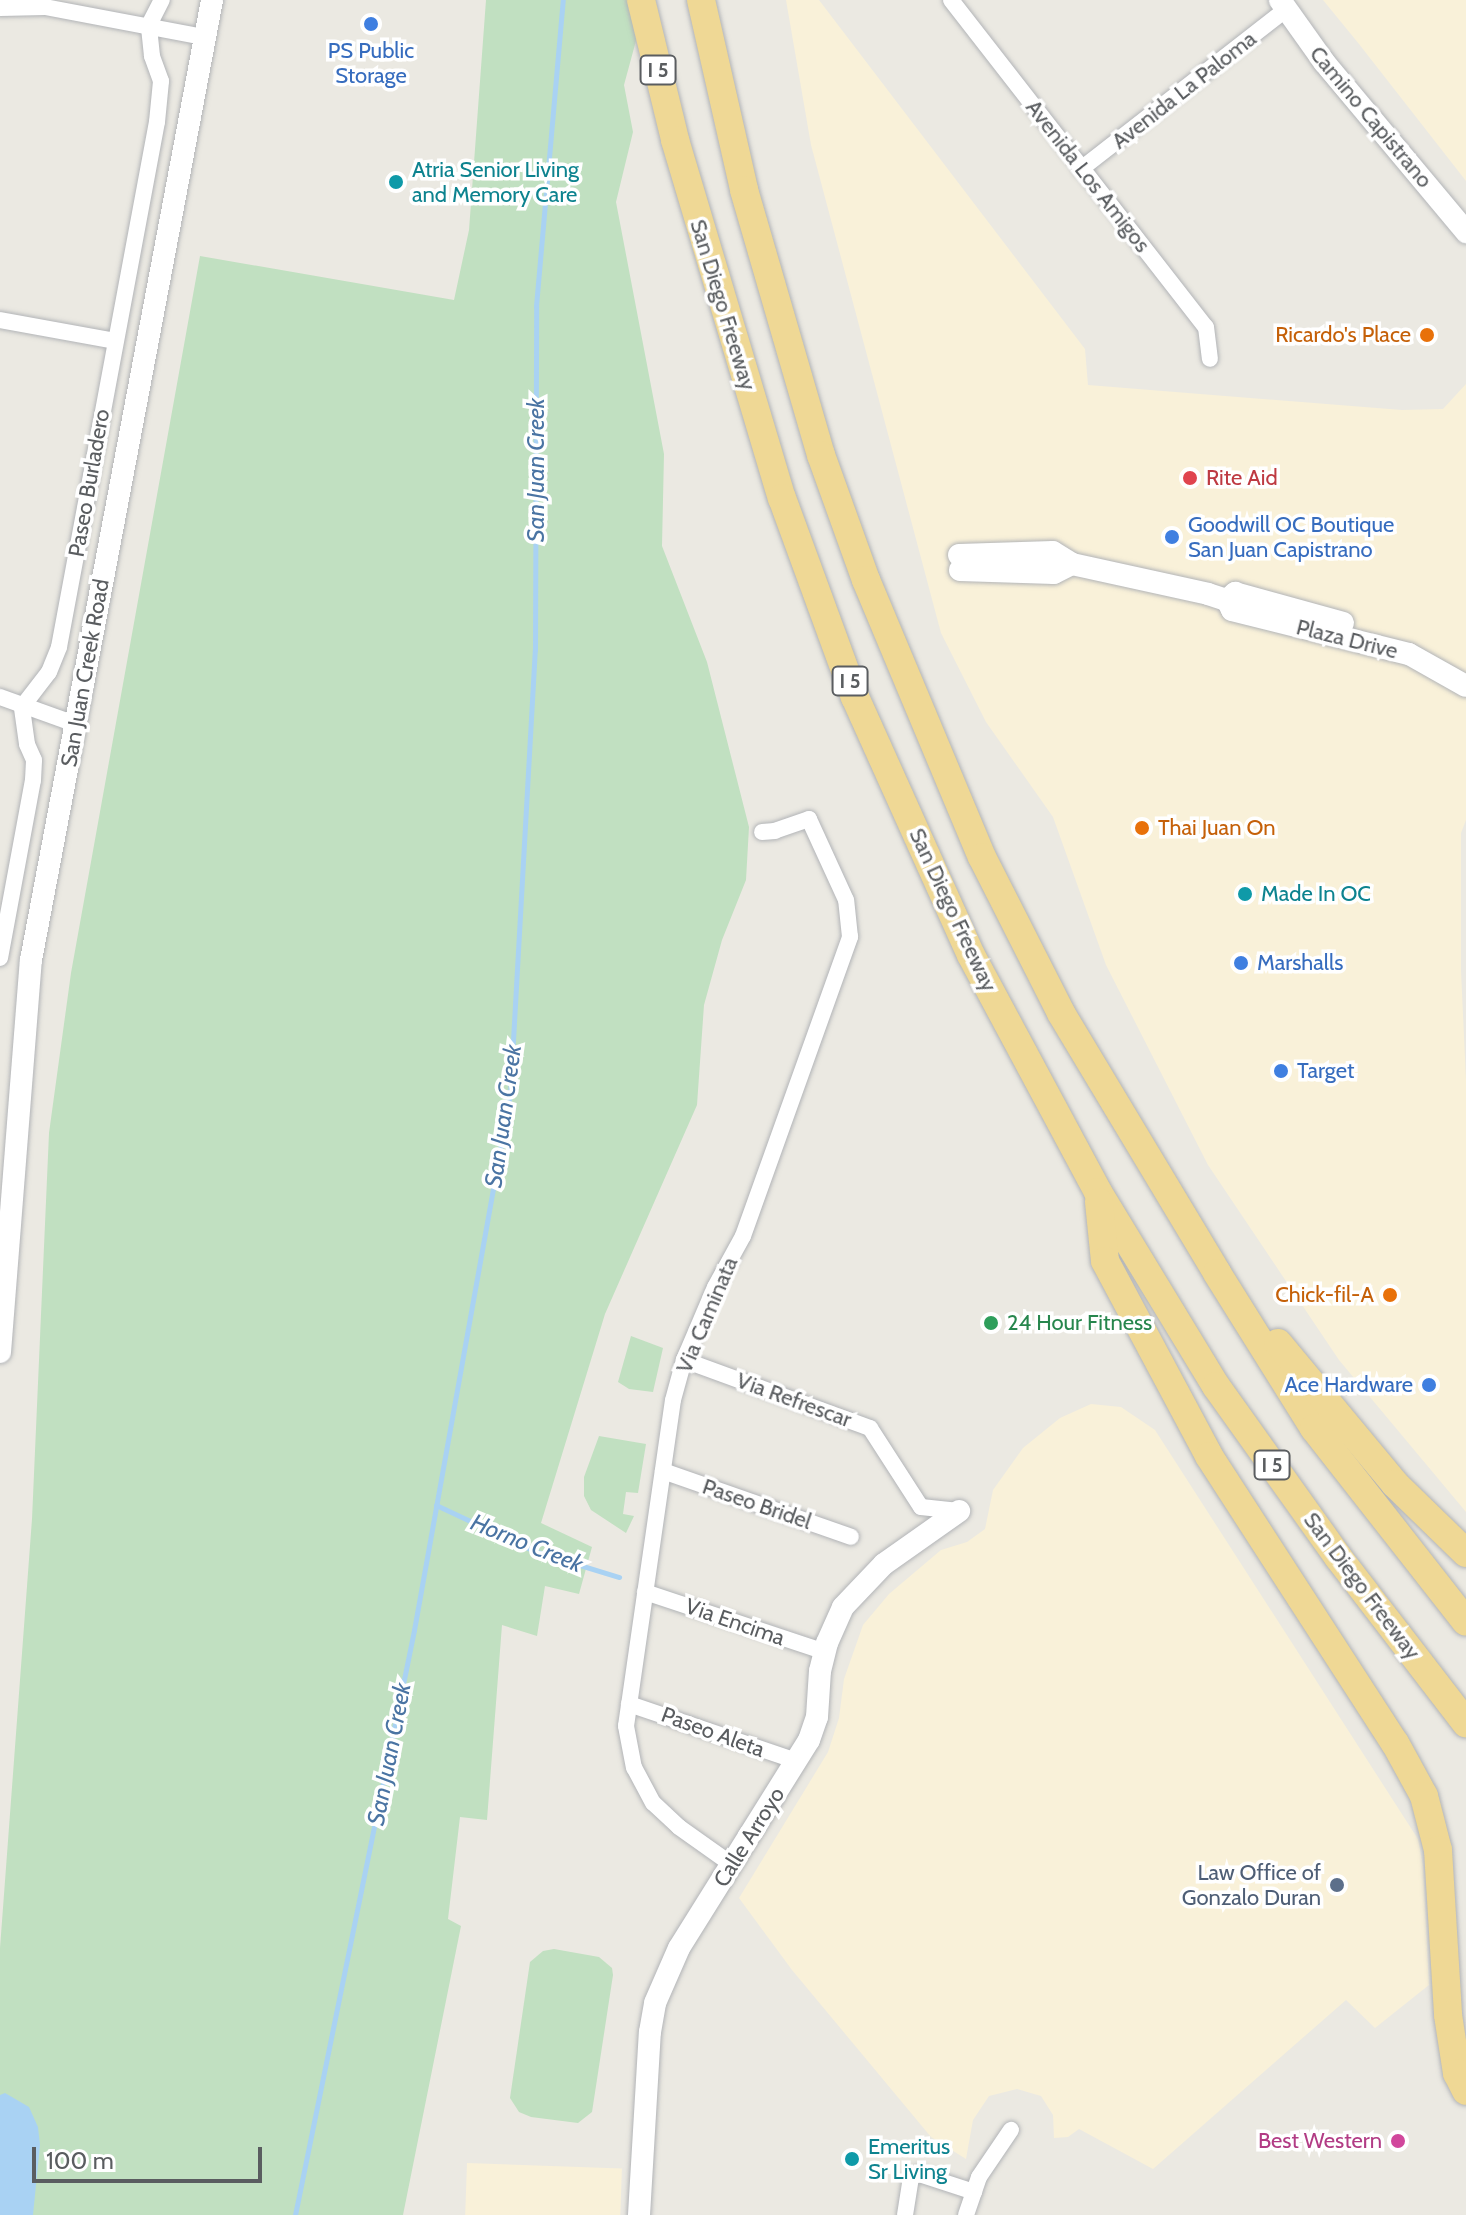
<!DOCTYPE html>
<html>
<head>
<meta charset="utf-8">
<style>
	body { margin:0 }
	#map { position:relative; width:1466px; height:2215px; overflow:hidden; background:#ebe9e2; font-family:Cabin,sans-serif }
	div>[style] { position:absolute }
	.commercial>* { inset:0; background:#f9f1d9; transform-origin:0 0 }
	.green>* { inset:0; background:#c1e0c1 }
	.water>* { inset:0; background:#a9d2f3 }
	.stream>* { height:5px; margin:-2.5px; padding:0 2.5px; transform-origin:2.5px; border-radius:2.5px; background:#a9d2f3 }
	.roads { filter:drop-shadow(0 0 2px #b2b4b7) drop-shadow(0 0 2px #b2b4b7) }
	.street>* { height:16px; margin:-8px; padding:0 8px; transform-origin:8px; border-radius:8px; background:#fff }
	.secondary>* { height:22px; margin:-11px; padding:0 11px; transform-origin:11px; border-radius:11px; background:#fff }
	.highway>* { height:28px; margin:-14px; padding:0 14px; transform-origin:14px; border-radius:14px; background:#efd895 }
	.dots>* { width:22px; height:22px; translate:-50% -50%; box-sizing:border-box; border:4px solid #fff; border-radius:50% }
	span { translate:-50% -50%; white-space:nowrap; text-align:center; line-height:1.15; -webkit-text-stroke:7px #fff; paint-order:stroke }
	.shield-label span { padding:2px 6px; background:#fff; border:2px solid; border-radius:6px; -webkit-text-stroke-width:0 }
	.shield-label { font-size:20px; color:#5a5d60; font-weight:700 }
	.shop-label { font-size:22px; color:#366cbe }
	.left { translate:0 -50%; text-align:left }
	.right { translate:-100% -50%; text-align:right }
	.street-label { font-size:22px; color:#5a5d60 }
	.culture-label { font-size:22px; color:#0d838f }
	.food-label { font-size:22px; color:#c56008 }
	.health-label { font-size:22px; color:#be3a42 }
	.leisure-label { font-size:22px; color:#27864d }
	.service-label { font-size:22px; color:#4e5e75 }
	.hotel-label { font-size:22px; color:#b23c85 }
	.water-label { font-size:24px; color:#4a74a3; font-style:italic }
	.scale { position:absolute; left:32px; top:2147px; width:230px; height:36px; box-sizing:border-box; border:4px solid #5a5d60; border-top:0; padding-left:10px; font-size:24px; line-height:28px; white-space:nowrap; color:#5a5d60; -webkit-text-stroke:6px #fff; paint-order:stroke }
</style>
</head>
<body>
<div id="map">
	<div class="commercial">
		<i style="clip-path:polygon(786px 0,819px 0,1085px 349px,1088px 385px,1402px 410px,1443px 409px,1466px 384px,1466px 820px,1461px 833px,1461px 971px,1466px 1080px,1466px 1512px,1339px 1360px,1208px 1165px,1106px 965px,1053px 817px,986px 722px,941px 633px,811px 145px)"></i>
		<i style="clip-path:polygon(1323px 0,1466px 0,1466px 181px,1359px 44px)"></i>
		<i style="clip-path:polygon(1091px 1404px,1121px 1407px,1155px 1430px,1418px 1839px,1423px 1866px,1429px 1985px,1375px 2028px,1346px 2000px,1153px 2169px,1079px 2129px,1068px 2137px,1054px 2138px,1053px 2115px,1041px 2096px,1017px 2089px,989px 2096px,973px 2120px,966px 2159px,931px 2137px,792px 1970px,739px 1898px,828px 1752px,839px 1718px,844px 1679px,863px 1625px,889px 1594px,941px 1550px,967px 1542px,985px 1529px,993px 1490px,1023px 1448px,1060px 1418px)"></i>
		<i style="left:467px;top:2163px;width:155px;height:52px;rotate:2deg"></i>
	</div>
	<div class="green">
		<i style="clip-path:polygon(486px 0,647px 0,624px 85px,633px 132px,616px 202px,664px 454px,662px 546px,707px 662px,749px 827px,746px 880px,722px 940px,704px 1005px,697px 1105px,605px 1314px,541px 1523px,592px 1547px,579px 1594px,545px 1586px,537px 1636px,502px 1625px,487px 1820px,460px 1817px,448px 1919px,461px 1926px,403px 2215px,0 2215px,0 1948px,32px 1519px,49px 1133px,71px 973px,200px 256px,454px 300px,469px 230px)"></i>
		<i style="clip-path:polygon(631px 1336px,663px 1348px,653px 1392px,629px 1389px,618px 1382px)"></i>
		<i style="clip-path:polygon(599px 1436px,646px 1444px,638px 1493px,626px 1492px,623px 1514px,634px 1516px,626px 1533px,591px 1510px,584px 1496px,584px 1477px)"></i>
		<i style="clip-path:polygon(554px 1949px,599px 1957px,612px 1968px,613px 1975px,592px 2112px,578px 2123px,531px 2117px,519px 2112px,510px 2098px,530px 1962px,543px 1951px)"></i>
	</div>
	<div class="water">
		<i style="clip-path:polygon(5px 2093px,29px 2107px,38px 2127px,40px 2145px,33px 2215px,0 2215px,0 2095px)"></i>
	</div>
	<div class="stream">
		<i style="left:436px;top:1505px;width:108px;rotate:25.1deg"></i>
		<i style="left:534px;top:1551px;width:89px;rotate:17deg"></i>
		<i style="left:295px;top:2215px;width:597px;rotate:-78.5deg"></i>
		<i style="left:414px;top:1630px;width:545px;rotate:-79.85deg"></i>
		<i style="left:510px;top:1094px;width:445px;rotate:-86.8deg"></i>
		<i style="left:535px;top:650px;width:344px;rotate:-89.8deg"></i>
		<i style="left:536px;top:306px;width:307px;rotate:-85deg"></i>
	</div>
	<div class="roads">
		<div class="street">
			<i style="left:951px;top:0;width:415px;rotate:52.1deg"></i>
			<i style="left:1206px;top:327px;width:32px;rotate:83deg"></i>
			<i style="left:0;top:8px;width:45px;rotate:-1.3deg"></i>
			<i style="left:45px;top:7px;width:162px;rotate:10.7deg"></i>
			<i style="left:1081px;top:169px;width:259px;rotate:-37.9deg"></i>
			<i style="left:0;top:320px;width:117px;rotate:10.3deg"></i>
			<i style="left:0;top:697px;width:80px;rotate:19.8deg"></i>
			<i style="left:0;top:958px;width:181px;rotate:-79.5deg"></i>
			<i style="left:33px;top:780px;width:20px;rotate:-87deg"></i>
			<i style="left:34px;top:760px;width:17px;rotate:-114deg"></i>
			<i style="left:27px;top:744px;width:37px;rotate:-98deg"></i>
			<i style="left:22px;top:707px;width:44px;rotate:-52.4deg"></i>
			<i style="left:49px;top:672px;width:27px;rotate:-68deg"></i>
			<i style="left:59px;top:647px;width:534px;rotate:-79.43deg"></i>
			<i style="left:157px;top:122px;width:41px;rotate:-84.4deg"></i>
			<i style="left:161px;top:81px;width:27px;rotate:-110deg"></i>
			<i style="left:152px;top:56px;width:31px;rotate:-96deg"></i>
			<i style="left:149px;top:25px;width:28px;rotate:-63deg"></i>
			<i style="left:684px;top:1360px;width:198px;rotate:20.1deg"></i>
			<i style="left:870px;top:1428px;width:94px;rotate:57.2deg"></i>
			<i style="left:921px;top:1507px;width:38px;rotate:6deg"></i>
			<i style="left:663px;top:1471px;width:199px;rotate:19.3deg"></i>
			<i style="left:645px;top:1592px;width:190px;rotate:18.4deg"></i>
			<i style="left:629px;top:1704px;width:176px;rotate:18.8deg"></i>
			<i style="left:731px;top:1864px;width:64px;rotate:-144.6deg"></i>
			<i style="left:679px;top:1827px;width:35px;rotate:-137deg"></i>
			<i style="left:653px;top:1803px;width:40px;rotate:-118deg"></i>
			<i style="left:634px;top:1768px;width:43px;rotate:-100.8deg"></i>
			<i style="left:626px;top:1726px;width:329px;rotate:-81.8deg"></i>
			<i style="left:673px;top:1400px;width:41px;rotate:-74.6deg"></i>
			<i style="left:684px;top:1360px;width:79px;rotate:-67deg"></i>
			<i style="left:715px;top:1287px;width:58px;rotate:-61.2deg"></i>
			<i style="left:743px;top:1236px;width:318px;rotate:-70.3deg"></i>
			<i style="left:850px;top:937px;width:37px;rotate:-96deg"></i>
			<i style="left:846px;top:900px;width:89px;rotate:-114.6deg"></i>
			<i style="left:809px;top:819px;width:36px;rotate:161deg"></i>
			<i style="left:775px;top:831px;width:13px;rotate:176deg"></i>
			<i style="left:905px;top:2215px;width:38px;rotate:-81deg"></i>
			<i style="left:911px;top:2177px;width:9px;rotate:-21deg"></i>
			<i style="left:919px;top:2174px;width:58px;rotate:18.1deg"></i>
			<i style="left:966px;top:2215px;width:40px;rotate:-71.1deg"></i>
			<i style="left:979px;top:2177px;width:57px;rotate:-55.8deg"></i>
		</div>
		<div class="secondary">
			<i style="left:1280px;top:0;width:76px;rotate:54.6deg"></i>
			<i style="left:1324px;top:62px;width:222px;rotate:50.1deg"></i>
			<i style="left:959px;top:555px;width:94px;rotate:-1.8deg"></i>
			<i style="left:1053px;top:552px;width:22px;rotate:32deg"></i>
			<i style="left:1072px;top:564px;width:139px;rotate:12.4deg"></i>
			<i style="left:1208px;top:594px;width:20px;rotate:18deg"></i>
			<i style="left:1227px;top:600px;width:11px;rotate:63deg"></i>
			<i style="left:1232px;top:610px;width:182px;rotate:14deg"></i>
			<i style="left:1409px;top:654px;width:65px;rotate:29.3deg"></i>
			<i style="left:960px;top:570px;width:94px;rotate:1.8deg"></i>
			<i style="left:1054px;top:573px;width:20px;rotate:-27deg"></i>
			<i style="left:1227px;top:600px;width:11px;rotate:-41deg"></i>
			<i style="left:1235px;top:593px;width:112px;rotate:15.5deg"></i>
			<i style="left:0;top:1352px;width:393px;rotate:-85.5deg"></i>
			<i style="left:31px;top:960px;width:977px;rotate:-79.32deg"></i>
			<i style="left:639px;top:2215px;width:183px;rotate:-86.6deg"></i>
			<i style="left:650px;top:2032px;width:29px;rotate:-80deg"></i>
			<i style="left:655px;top:2003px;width:60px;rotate:-66.4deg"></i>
			<i style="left:679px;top:1948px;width:245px;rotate:-58deg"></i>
			<i style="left:809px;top:1740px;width:24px;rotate:-71deg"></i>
			<i style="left:817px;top:1717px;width:46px;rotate:-86.3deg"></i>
			<i style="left:820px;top:1671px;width:29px;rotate:-76deg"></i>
			<i style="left:827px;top:1643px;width:39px;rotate:-66deg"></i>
			<i style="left:843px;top:1607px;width:59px;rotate:-46.4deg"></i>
			<i style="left:884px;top:1564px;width:92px;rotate:-35.2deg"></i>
		</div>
		<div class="highway">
			<i style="left:641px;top:0;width:144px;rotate:76.3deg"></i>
			<i style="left:675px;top:140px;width:374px;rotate:73.4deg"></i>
			<i style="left:782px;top:498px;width:212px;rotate:69.9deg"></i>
			<i style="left:855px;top:697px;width:283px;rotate:65.8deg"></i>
			<i style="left:971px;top:955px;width:269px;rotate:61.8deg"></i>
			<i style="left:1098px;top:1192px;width:227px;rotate:58.7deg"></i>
			<i style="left:1216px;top:1386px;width:210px;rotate:54.5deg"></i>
			<i style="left:1338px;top:1557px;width:210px;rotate:52.4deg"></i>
			<i style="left:701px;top:0;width:195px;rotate:77.2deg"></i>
			<i style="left:744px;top:190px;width:276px;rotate:73.8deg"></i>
			<i style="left:821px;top:455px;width:133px;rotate:70.2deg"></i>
			<i style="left:866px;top:580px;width:300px;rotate:67.3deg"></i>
			<i style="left:982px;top:857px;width:175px;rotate:63.1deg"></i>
			<i style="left:1061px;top:1013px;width:303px;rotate:59deg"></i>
			<i style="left:1217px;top:1273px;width:183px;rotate:58deg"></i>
			<i style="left:1314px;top:1428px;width:246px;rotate:51.9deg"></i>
			<i style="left:1099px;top:1202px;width:59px;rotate:84.2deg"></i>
			<i style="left:1105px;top:1261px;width:221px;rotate:61.9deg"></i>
			<i style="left:1209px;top:1456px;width:342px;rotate:57.1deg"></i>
			<i style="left:1395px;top:1743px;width:60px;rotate:61.3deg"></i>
			<i style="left:1424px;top:1796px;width:56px;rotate:75.5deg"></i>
			<i style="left:1438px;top:1850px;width:165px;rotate:86.5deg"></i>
			<i style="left:1448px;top:2015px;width:59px;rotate:81.2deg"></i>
			<i style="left:1457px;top:2073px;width:20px;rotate:63deg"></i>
			<i style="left:1278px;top:1343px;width:183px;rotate:50.3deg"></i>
			<i style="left:1395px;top:1484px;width:99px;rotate:44.2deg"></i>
		</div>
	</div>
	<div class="dots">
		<i style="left:371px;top:24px;background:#3f7fe0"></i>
		<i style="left:396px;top:182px;background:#0f9aa8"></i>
		<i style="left:1427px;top:335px;background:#e8710a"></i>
		<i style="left:1190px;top:478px;background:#e0444e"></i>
		<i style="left:1172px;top:537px;background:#3f7fe0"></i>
		<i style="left:1142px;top:828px;background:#e8710a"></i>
		<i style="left:1245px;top:894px;background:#0f9aa8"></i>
		<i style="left:1241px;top:963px;background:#3f7fe0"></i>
		<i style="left:1281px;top:1071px;background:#3f7fe0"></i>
		<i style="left:1390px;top:1295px;background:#e8710a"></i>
		<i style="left:991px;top:1323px;background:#2e9e5b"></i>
		<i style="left:1429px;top:1385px;background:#3f7fe0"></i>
		<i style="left:1337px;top:1885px;background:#5c6f8a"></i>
		<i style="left:1398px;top:2141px;background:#d1479c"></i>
		<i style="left:852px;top:2159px;background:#0f9aa8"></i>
	</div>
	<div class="shield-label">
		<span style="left:658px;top:70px">I 5</span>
		<span style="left:850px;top:681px">I 5</span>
		<span style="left:1272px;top:1465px">I 5</span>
	</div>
	<div class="shop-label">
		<span style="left:371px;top:63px">PS Public<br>Storage</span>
		<span class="left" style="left:1188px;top:537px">Goodwill OC Boutique<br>San Juan Capistrano</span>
		<span class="left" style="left:1257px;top:963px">Marshalls</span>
		<span class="left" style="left:1297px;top:1071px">Target</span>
		<span class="right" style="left:1413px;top:1385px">Ace Hardware</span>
	</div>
	<div class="street-label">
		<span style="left:1184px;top:90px;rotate:-38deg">Avenida La Paloma</span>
		<span style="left:1371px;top:117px;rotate:50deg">Camino Capistrano</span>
		<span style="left:1088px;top:176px;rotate:52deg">Avenida Los Amigos</span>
		<span style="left:723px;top:305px;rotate:73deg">San Diego Freeway</span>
		<span style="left:89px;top:483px;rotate:-80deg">Paseo Burladero</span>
		<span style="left:1347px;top:639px;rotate:14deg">Plaza Drive</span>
		<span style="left:85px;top:673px;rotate:-80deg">San Juan Creek Road</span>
		<span style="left:953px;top:910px;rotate:65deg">San Diego Freeway</span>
		<span style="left:707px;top:1315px;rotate:-67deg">Via Caminata</span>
		<span style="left:794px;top:1400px;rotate:20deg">Via Refrescar</span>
		<span style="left:757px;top:1504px;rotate:19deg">Paseo Bridel</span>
		<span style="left:1362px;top:1586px;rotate:53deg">San Diego Freeway</span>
		<span style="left:735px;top:1622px;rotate:19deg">Via Encima</span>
		<span style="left:713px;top:1732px;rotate:20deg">Paseo Aleta</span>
		<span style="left:749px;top:1837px;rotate:-58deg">Calle Arroyo</span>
	</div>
	<div class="culture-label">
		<span class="left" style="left:412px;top:182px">Atria Senior Living<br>and Memory Care</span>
		<span class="left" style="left:1261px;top:894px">Made In OC</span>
		<span class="left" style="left:868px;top:2159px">Emeritus<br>Sr Living</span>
	</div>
	<div class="food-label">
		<span class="right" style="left:1411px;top:335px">Ricardo's Place</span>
		<span class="left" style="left:1158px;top:828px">Thai Juan On</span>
		<span class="right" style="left:1374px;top:1295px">Chick-fil-A</span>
	</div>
	<div class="health-label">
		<span class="left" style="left:1206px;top:478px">Rite Aid</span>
	</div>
	<div class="leisure-label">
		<span class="left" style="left:1007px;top:1323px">24 Hour Fitness</span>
	</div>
	<div class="service-label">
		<span class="right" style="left:1321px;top:1885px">Law Office of<br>Gonzalo Duran</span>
	</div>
	<div class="hotel-label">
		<span class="right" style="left:1382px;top:2141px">Best Western</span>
	</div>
	<div class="water-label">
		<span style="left:536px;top:470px;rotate:-90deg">San Juan Creek</span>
		<span style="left:503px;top:1116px;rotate:-82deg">San Juan Creek</span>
		<span style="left:527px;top:1543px;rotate:22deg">Horno Creek</span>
		<span style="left:389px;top:1754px;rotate:-79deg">San Juan Creek</span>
	</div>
	<div class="scale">100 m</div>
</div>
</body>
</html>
